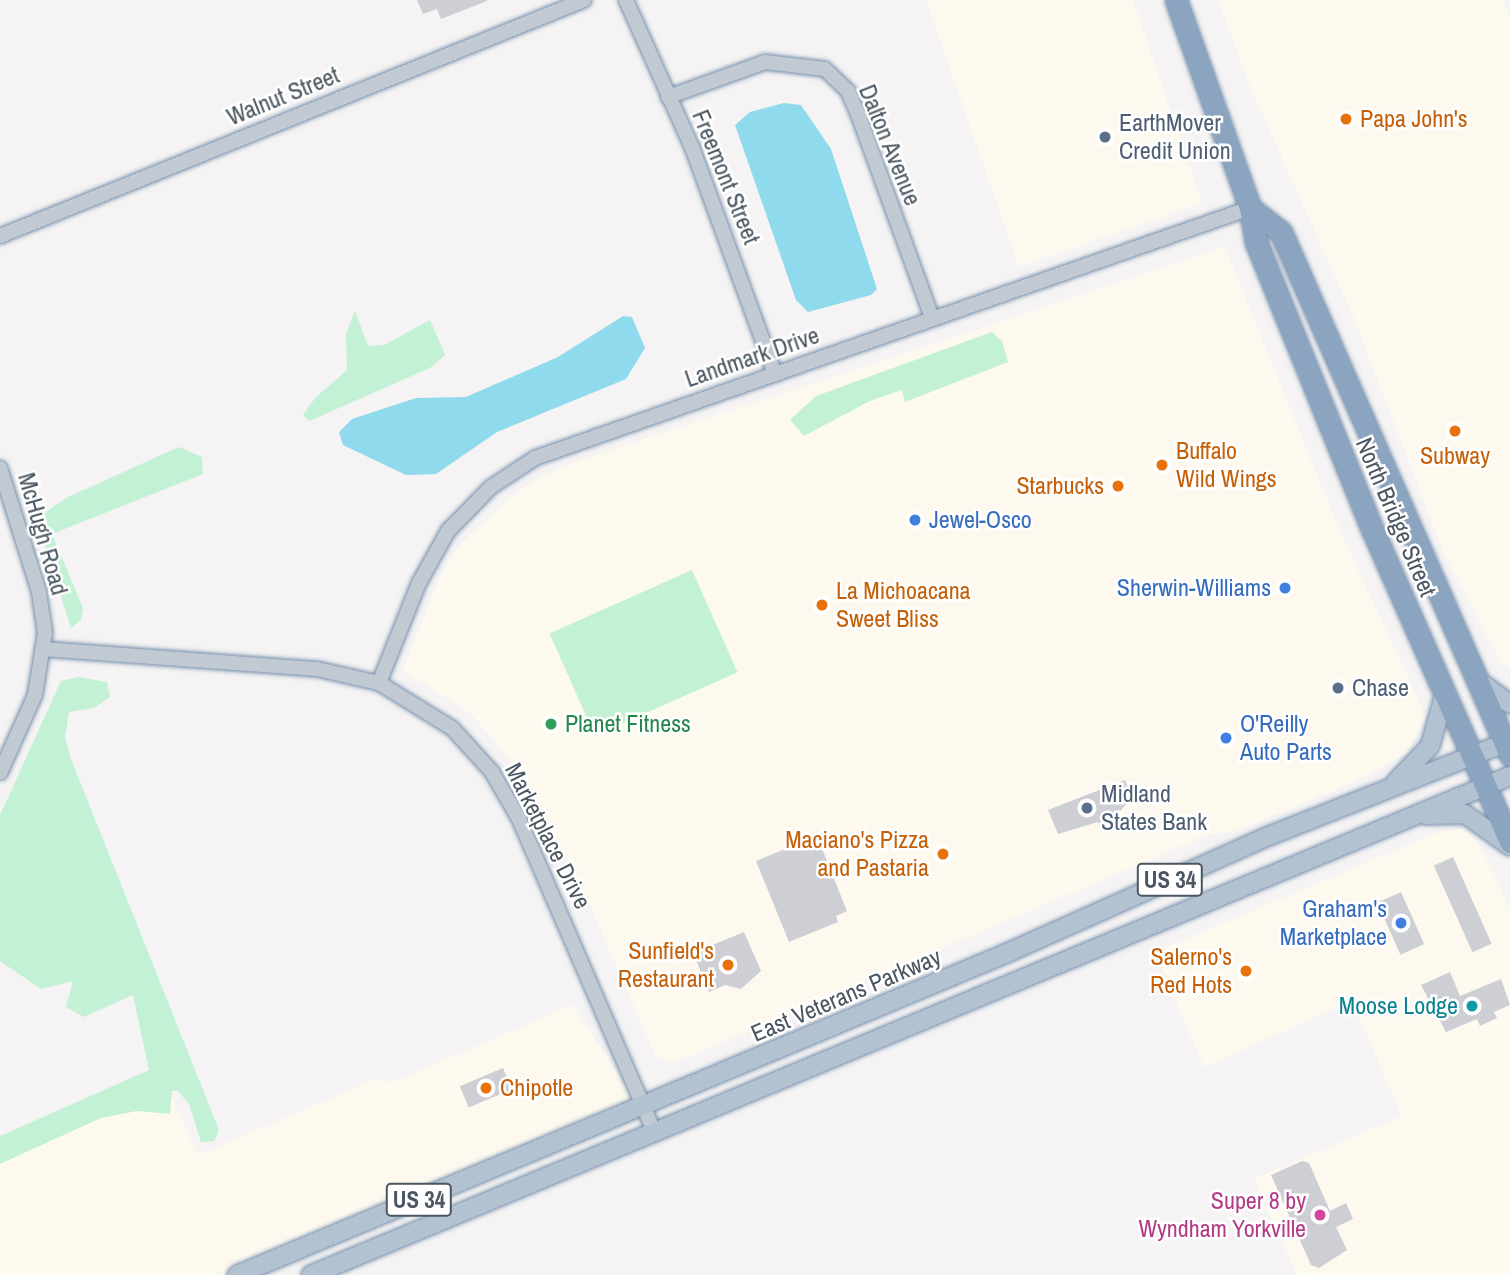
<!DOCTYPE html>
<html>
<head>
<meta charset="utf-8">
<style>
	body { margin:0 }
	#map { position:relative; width:1510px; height:1275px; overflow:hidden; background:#f5f3f3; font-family:"Archivo Narrow",sans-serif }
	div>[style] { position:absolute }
	.commercial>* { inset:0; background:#fdf9ef }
	.green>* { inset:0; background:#c3f1d5; transform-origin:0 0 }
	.water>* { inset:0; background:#90daee }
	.building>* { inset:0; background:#cdcfd5; transform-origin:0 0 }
	.roads { filter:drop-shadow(0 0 2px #7690ad) drop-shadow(0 0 2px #7690ad) }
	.minor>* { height:14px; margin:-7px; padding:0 7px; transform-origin:7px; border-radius:7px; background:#c1cad2 }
	.major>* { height:18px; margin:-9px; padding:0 9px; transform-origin:9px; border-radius:9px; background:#b3c2d1 }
	.highway>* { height:21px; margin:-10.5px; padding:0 10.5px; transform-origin:10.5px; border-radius:10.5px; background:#8ba5c1 }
	.dots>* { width:19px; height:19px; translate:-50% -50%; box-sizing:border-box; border:4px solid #fff; border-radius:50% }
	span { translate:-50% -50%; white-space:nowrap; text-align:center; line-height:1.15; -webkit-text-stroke:5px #fff; paint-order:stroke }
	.shield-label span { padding:2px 5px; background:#fff; border:2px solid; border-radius:5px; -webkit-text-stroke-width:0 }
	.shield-label { font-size:23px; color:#4a5661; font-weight:700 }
	.street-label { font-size:24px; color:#4a5661 }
	.food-label { font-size:24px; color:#c56008 }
	.left { translate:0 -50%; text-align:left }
	.right { translate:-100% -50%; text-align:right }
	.service-label { font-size:24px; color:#4e5e75 }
	.shop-label { font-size:24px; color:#366cbe }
	.leisure-label { font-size:24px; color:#27864d }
	.culture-label { font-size:24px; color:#0d838f }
	.hotel-label { font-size:24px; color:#b23c85 }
</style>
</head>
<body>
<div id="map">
	<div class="commercial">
		<i style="clip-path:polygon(926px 0,1133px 0,1202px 203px,1019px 267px)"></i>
		<i style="clip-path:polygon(1218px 0,1503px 0,1510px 15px,1510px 669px,1501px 663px,1443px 551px,1355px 321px,1249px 84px)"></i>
		<i style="clip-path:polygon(1225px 247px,1337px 524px,1426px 716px,1407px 753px,1345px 786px,1233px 832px,1210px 834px,674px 1063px,655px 1055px,583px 889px,512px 761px,471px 714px,403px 670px,441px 575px,459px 546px,510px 498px,539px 477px,578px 461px)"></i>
		<i style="clip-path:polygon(1465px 829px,1481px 847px,1510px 908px,1510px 1275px,1297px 1275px,1254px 1179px,1402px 1116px,1352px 1001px,1204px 1067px,1155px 952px,1441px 831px)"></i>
		<i style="clip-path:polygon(573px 1005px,637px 1105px,229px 1275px,0 1275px,0 1153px,165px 1082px,198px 1155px,376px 1079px,393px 1082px)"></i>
	</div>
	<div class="green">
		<i style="clip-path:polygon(355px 311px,368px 346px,384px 345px,430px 320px,445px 355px,430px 368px,309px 421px,303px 415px,315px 398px,347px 370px,346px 334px)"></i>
		<i style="clip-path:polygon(992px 332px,1002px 341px,1008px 362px,905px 402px,902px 390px,870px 401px,804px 436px,790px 420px,816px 396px)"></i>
		<i style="clip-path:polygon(179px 447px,202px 457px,203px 474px,52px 534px,83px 608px,81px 620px,71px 628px,36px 518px,68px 497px)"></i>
		<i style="left:692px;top:570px;width:112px;height:156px;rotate:66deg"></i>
		<i style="clip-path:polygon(78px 677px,107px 682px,110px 697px,94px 708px,69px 712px,65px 737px,71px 759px,219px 1130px,214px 1141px,201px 1142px,189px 1104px,178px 1091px,172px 1091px,170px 1114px,137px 1111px,101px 1118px,0 1164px,0 1136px,149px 1070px,133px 995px,84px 1017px,66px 1007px,73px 981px,41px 989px,0 961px,0 815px,61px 681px)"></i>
	</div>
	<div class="water">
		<i style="clip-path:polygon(784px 103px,801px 105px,831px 149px,877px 289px,871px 295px,808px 312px,796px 300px,735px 125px,750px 112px)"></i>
		<i style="clip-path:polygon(623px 316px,632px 317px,645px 348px,626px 379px,497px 432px,436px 474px,406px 475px,343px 445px,339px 432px,352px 419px,416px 398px,466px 397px,558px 357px)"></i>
	</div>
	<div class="building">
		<i style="clip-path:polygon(417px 0,487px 0,487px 1px,441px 19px,437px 9px,423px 14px)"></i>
		<i style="clip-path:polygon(1125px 780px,1132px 797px,1116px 816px,1100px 826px,1098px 822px,1058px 834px,1048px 810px)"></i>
		<i style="clip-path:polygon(817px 836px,847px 911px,836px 916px,838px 922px,789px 942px,756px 861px)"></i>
		<i style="left:1453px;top:857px;width:95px;height:21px;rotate:66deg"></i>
		<i style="left:1401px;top:892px;width:57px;height:26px;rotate:66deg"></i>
		<i style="clip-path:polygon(744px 932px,761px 971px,741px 989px,725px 985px,709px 992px,693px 953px)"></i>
		<i style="clip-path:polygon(1450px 972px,1460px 996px,1501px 979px,1510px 1005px,1494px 1012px,1497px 1018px,1480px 1026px,1477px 1019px,1446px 1032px,1421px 985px)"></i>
		<i style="left:503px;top:1068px;width:23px;height:47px;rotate:67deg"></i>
		<i style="clip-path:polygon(1302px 1161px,1309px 1163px,1330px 1211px,1346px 1203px,1353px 1219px,1336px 1227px,1347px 1250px,1319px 1268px,1311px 1265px,1271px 1175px)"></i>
	</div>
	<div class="roads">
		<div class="minor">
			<i style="left:626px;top:0;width:164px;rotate:65.9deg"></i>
			<i style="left:693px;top:150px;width:239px;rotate:69.9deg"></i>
			<i style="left:668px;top:97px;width:103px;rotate:-19.8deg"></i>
			<i style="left:765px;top:62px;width:60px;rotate:6.7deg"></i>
			<i style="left:825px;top:69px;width:32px;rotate:44deg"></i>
			<i style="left:848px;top:91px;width:28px;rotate:67deg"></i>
			<i style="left:859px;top:117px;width:214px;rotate:70deg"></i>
			<i style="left:0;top:236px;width:630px;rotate:-22deg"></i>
			<i style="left:0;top:468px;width:130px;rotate:72.5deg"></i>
			<i style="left:39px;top:592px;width:41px;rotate:81.7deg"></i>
			<i style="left:45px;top:633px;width:63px;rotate:99.2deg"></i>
			<i style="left:35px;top:695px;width:85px;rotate:114.2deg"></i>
			<i style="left:43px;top:649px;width:275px;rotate:4.2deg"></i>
			<i style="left:317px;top:669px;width:64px;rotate:12.7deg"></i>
			<i style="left:379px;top:683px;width:86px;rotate:31.7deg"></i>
			<i style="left:452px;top:728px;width:59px;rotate:47.7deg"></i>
			<i style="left:492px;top:772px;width:54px;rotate:60.1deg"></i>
			<i style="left:519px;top:819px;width:342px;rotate:66.6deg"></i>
			<i style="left:379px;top:683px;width:108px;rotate:-68.2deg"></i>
			<i style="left:419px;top:583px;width:60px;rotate:-60.9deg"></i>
			<i style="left:448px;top:531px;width:62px;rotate:-45.7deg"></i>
			<i style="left:491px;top:487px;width:53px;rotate:-33.4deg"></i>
			<i style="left:535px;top:458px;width:757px;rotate:-19.27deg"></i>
		</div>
		<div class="major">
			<i style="left:1476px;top:679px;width:42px;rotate:36.3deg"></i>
			<i style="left:1396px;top:782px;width:50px;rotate:-46.6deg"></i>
			<i style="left:1430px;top:746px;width:55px;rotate:-74.2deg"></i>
			<i style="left:1426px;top:815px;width:39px;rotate:-1deg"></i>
			<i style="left:1465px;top:814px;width:55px;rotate:35.4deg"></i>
			<i style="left:237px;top:1275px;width:835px;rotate:-22.69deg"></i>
			<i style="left:1007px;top:953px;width:284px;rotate:-24.1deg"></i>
			<i style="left:1266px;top:837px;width:262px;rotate:-21.5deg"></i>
			<i style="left:311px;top:1275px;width:1299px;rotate:-22.6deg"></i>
		</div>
		<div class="highway">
			<i style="left:1176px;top:0;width:221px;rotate:70.4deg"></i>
			<i style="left:1250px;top:208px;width:35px;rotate:80deg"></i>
			<i style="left:1256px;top:242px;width:312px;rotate:68deg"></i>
			<i style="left:1373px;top:531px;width:340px;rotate:66.2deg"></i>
			<i style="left:1250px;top:208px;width:39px;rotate:38deg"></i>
			<i style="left:1281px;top:232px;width:571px;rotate:66.35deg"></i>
		</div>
	</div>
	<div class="dots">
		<i style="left:1346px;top:119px;background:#e8710a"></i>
		<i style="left:1105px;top:137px;background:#5c6f8a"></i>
		<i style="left:1455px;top:431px;background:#e8710a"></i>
		<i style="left:1162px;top:465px;background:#e8710a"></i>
		<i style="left:1118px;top:486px;background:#e8710a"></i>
		<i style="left:915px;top:520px;background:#3f7fe0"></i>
		<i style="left:1285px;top:588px;background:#3f7fe0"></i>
		<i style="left:822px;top:605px;background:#e8710a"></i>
		<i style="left:1338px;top:688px;background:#5c6f8a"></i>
		<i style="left:551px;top:724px;background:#2e9e5b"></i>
		<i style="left:1226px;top:738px;background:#3f7fe0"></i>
		<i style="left:1087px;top:808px;background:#5c6f8a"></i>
		<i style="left:943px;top:854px;background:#e8710a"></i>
		<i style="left:1401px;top:923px;background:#3f7fe0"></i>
		<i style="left:728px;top:965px;background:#e8710a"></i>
		<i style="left:1246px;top:971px;background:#e8710a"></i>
		<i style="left:1472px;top:1006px;background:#0f9aa8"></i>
		<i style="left:486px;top:1088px;background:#e8710a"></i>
		<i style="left:1320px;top:1215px;background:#d1479c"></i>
	</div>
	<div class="shield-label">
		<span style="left:1170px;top:880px">US 34</span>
		<span style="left:419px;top:1200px">US 34</span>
	</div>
	<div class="street-label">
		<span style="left:283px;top:96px;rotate:-22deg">Walnut Street</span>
		<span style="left:890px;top:145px;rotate:68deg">Dalton Avenue</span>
		<span style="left:726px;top:177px;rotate:68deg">Freemont Street</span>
		<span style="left:752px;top:357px;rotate:-19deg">Landmark Drive</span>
		<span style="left:1396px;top:517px;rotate:67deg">North Bridge Street</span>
		<span style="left:43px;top:534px;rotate:74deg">McHugh Road</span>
		<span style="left:548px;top:836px;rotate:63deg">Marketplace Drive</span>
		<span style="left:846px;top:995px;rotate:-23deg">East Veterans Parkway</span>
	</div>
	<div class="food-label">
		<span class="left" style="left:1360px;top:119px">Papa John's</span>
		<span class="left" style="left:1176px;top:465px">Buffalo<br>Wild Wings</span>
		<span style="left:1455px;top:456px">Subway</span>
		<span class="right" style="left:1104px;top:486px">Starbucks</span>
		<span class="left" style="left:836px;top:605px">La Michoacana<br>Sweet Bliss</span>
		<span class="right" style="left:929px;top:854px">Maciano's Pizza<br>and Pastaria</span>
		<span class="right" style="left:714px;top:965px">Sunfield's<br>Restaurant</span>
		<span class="right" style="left:1232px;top:971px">Salerno's<br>Red Hots</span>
		<span class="left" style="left:500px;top:1088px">Chipotle</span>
	</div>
	<div class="service-label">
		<span class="left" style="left:1119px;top:137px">EarthMover<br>Credit Union</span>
		<span class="left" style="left:1352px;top:688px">Chase</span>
		<span class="left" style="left:1101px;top:808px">Midland<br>States Bank</span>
	</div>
	<div class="shop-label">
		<span class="left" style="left:929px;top:520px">Jewel-Osco</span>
		<span class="right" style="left:1271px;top:588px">Sherwin-Williams</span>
		<span class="left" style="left:1240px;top:738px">O'Reilly<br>Auto Parts</span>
		<span class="right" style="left:1387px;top:923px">Graham's<br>Marketplace</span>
	</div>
	<div class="leisure-label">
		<span class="left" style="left:565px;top:724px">Planet Fitness</span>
	</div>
	<div class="culture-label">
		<span class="right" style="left:1458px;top:1006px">Moose Lodge</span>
	</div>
	<div class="hotel-label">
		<span class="right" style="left:1306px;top:1215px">Super 8 by<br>Wyndham Yorkville</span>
	</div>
</div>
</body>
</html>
